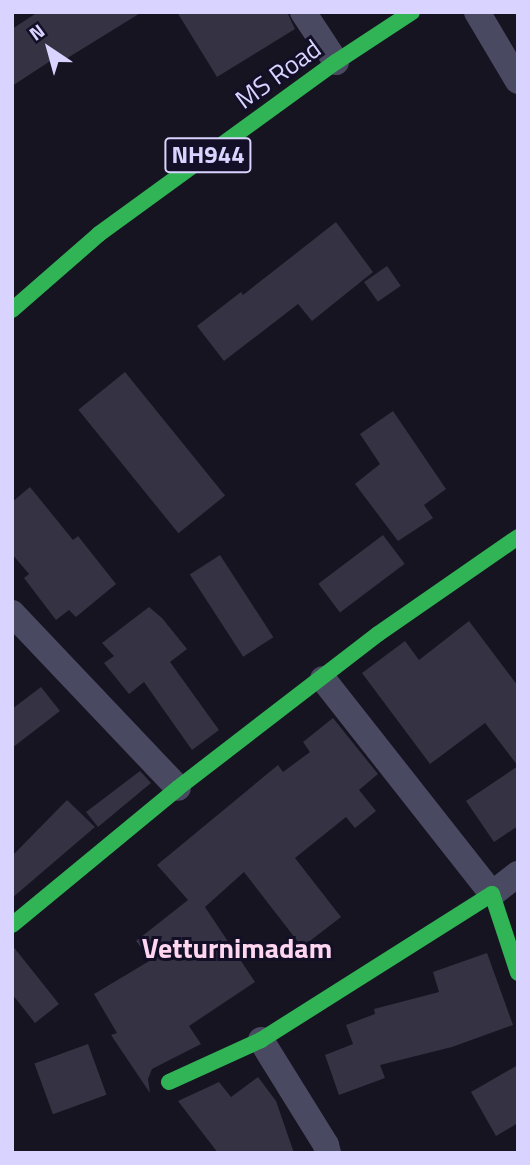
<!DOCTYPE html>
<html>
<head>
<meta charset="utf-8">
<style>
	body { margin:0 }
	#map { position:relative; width:530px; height:1165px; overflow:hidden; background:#161421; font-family:"Titillium Web",sans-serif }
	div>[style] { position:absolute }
	.building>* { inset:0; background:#343243; transform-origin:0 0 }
	.street>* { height:26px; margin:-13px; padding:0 13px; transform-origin:13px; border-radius:13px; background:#4a4962 }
	.fast>* { height:16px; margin:-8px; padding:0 8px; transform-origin:8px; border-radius:8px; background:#30b455 }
	span { translate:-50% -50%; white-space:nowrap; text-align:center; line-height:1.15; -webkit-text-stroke:6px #130f26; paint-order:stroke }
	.shield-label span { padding:2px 5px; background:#130f26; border:2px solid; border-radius:5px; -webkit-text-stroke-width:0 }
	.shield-label { font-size:24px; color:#d9d4ff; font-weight:700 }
	.street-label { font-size:26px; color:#d9d4ff }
	.neighbourhood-label { font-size:28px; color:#ffd6f0; font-weight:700 }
	.frame { position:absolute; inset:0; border:14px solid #d9d4ff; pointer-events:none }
	.north { position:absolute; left:14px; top:14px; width:70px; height:70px; -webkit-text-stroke:5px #130f26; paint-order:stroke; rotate:324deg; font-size:19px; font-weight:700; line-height:28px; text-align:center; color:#d9d4ff }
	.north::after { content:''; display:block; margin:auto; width:24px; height:32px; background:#d9d4ff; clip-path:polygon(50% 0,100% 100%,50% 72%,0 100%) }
</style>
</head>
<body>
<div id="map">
	<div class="building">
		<i style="clip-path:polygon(38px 12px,142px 12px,61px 62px,58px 56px,12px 86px,12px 29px)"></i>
		<i style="clip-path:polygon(177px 12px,287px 12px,295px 29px,217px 77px)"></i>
		<i style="clip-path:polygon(336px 222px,373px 272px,312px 321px,298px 304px,224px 361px,197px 326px,241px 292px,243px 295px)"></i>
		<i style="left:387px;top:266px;width:24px;height:28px;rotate:55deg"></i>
		<i style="left:125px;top:372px;width:159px;height:60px;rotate:51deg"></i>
		<i style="clip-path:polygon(393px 411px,446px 489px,424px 505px,433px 518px,398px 541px,355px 484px,380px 464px,360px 434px)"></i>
		<i style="clip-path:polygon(30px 487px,73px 540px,78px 536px,116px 584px,76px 617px,69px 610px,56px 620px,24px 578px,29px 574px,12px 554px,12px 502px)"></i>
		<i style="left:383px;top:535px;width:36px;height:81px;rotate:53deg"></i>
		<i style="left:220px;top:555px;width:98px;height:36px;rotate:57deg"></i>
		<i style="clip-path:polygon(149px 607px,162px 618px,187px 649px,170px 662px,219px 730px,192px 750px,144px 682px,129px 694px,104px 663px,114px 656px,102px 643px)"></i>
		<i style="clip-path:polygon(469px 621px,518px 686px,518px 766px,485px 723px,430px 764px,362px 673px,405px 641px,419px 660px)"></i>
		<i style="clip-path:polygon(41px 687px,60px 711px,12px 748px,12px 709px)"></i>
		<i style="clip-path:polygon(333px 718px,378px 774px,359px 790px,376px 811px,355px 828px,346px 817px,295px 858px,341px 917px,302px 947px,244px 872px,205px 907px,255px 982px,189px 1026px,201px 1044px,152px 1069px,148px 1079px,150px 1093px,111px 1035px,117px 1033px,94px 994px,151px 960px,136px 941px,188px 900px,157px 865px,278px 765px,283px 772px,310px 752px,303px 742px)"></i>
		<i style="clip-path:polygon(518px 766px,518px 826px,494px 842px,466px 801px)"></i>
		<i style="clip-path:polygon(140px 771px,151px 783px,98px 827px,86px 812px)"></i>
		<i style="clip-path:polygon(67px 800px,95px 827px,12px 898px,12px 856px)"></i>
		<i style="clip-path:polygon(12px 945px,59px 1004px,35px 1023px,12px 994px)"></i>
		<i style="clip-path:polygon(487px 953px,513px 1025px,452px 1047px,380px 1065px,385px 1078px,339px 1095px,325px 1055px,353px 1044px,346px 1025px,375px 1014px,374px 1009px,439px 992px,433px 972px)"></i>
		<i style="left:88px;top:1044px;width:54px;height:57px;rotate:70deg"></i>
		<i style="clip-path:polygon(518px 1065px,518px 1123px,496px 1136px,471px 1092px)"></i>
		<i style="clip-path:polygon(258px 1077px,276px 1101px,294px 1153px,218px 1153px,178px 1101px,219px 1082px,231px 1097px)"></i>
	</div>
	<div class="street">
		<i style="left:303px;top:12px;width:60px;rotate:56.6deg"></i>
		<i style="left:477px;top:12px;width:80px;rotate:59.3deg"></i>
		<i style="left:12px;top:613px;width:241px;rotate:46.5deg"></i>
		<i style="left:323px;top:679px;width:273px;rotate:51.8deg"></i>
		<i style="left:492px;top:894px;width:33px;rotate:-38deg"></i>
		<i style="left:261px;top:1040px;width:123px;rotate:58.2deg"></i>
		<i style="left:326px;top:1145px;width:8px;rotate:76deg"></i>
	</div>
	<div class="fast">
		<i style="left:12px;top:310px;width:116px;rotate:-41.1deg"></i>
		<i style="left:99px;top:234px;width:293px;rotate:-36deg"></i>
		<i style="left:336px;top:62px;width:91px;rotate:-33.3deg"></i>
		<i style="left:12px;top:925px;width:215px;rotate:-39.5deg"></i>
		<i style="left:178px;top:788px;width:252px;rotate:-37.6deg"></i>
		<i style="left:378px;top:634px;width:170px;rotate:-34.7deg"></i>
		<i style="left:169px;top:1082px;width:101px;rotate:-24.5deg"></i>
		<i style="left:261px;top:1040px;width:273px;rotate:-32.3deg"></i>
		<i style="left:492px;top:894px;width:83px;rotate:71.8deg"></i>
	</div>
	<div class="shield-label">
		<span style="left:208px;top:155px">NH944</span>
	</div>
	<div class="street-label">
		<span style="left:278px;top:74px;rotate:-36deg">MS Road</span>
	</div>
	<div class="neighbourhood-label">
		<span style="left:237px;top:948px">Vetturnimadam</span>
	</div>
	<div class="frame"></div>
	<div class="north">N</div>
</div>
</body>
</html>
